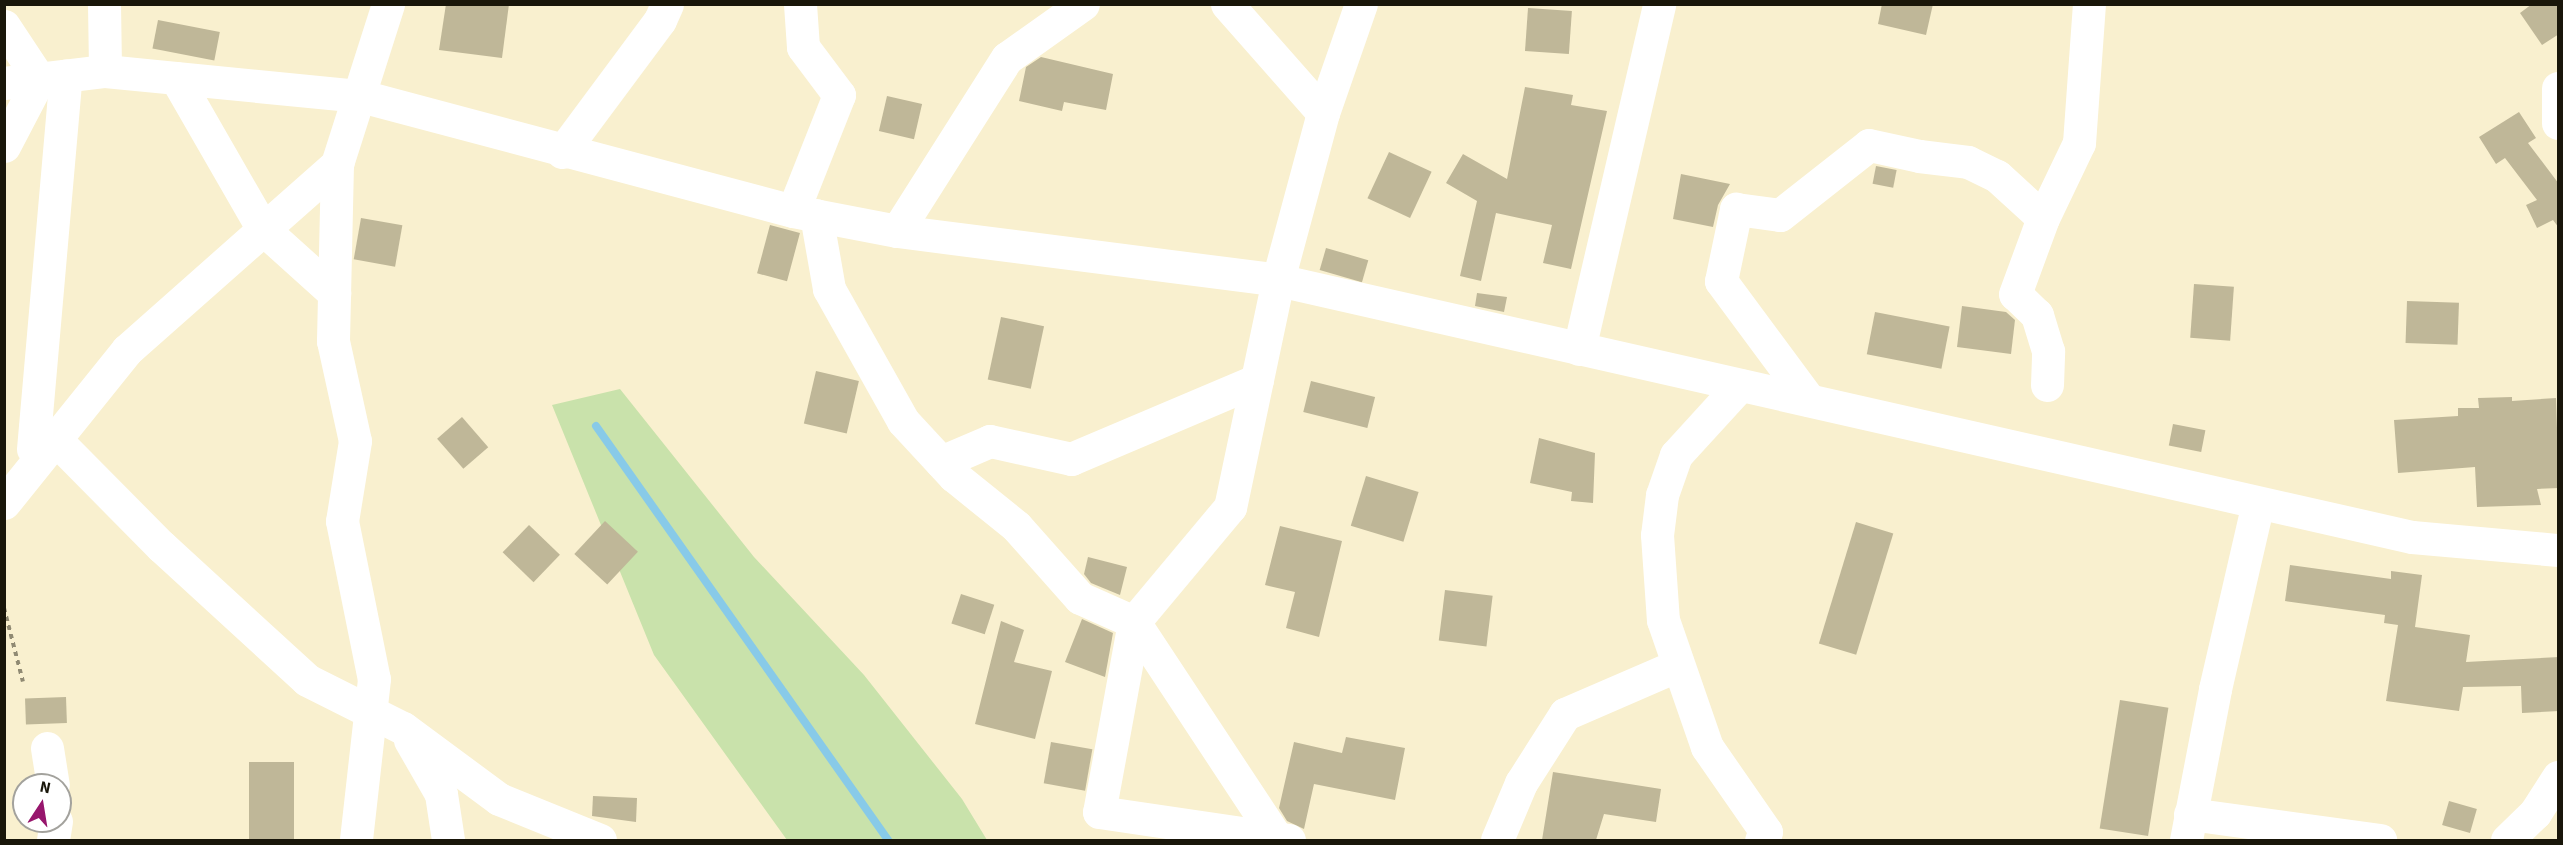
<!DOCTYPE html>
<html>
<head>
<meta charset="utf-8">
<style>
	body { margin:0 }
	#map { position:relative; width:2563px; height:845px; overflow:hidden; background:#f9f0cf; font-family:"Source Sans 3",sans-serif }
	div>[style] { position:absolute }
	.green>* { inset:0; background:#c9e2ab }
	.stream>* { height:8px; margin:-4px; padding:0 4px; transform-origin:4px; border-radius:4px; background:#88cae8 }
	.building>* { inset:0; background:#bfb798; transform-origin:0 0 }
	.path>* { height:4px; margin-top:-2px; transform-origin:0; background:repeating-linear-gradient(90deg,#908a73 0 4.5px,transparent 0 9px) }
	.minor>* { height:33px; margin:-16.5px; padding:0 16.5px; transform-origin:16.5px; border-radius:16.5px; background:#fff }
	span { translate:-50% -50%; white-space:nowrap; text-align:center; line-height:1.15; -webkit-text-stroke:4.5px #fff; paint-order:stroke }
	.frame { position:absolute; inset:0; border:6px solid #19160a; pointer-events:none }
	.north { position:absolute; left:12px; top:773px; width:60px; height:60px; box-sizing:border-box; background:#fff; border:2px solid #a3a29d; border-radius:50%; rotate:12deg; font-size:16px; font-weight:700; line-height:24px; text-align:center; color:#19160a }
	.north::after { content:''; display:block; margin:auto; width:21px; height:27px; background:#97166d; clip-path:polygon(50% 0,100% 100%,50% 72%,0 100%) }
</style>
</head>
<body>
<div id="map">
	<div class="green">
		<i style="clip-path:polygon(620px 389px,754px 557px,864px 675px,962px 799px,987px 840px,787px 840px,654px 655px,552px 405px)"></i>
	</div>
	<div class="stream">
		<i style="left:596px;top:426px;width:507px;rotate:54.8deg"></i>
	</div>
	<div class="building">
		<i style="clip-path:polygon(446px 4px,509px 4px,502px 58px,439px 50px)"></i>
		<i style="clip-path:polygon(1882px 4px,1933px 4px,1926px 35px,1878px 24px)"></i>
		<i style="clip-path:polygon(2532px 4px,2559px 4px,2559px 34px,2542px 45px,2520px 13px)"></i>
		<i style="left:1528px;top:8px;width:44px;height:43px;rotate:4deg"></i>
		<i style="left:158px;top:20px;width:63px;height:29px;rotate:11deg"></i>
		<i style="clip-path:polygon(1041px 57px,1113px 74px,1106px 110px,1064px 102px,1062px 111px,1019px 101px,1026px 67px)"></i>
		<i style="clip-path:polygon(1525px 87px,1573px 95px,1571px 105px,1607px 111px,1571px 269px,1543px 263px,1552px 225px,1496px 213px,1481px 281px,1460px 276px,1477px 201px,1446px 183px,1463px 154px,1507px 179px)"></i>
		<i style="left:887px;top:96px;width:36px;height:36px;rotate:13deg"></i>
		<i style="clip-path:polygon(2519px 112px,2536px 138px,2528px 143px,2559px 184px,2559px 228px,2553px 220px,2537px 228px,2526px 205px,2537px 200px,2505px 158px,2496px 164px,2479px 137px)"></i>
		<i style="left:1389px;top:152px;width:47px;height:51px;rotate:25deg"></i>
		<i style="left:1876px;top:166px;width:21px;height:18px;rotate:11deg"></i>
		<i style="clip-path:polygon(1681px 174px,1730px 184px,1718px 205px,1713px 227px,1673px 219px)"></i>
		<i style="left:361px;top:218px;width:42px;height:42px;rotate:10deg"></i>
		<i style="left:770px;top:225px;width:31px;height:50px;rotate:15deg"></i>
		<i style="left:1326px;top:248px;width:44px;height:23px;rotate:16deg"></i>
		<i style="left:2194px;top:284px;width:40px;height:54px;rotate:4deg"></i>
		<i style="clip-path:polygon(1477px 293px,1507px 297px,1504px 312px,1475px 306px)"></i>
		<i style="left:2407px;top:301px;width:52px;height:42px;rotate:2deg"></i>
		<i style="clip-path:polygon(1962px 306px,2006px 312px,2015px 320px,2011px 354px,1957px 347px)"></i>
		<i style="left:1875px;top:312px;width:76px;height:43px;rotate:11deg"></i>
		<i style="left:1001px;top:317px;width:44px;height:64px;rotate:12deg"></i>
		<i style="left:816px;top:371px;width:44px;height:54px;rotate:13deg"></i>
		<i style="left:1311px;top:381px;width:66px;height:32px;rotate:14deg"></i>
		<i style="clip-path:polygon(2512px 397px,2512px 401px,2556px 398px,2559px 488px,2537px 489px,2541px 505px,2477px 507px,2475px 467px,2398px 473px,2394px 420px,2458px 416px,2458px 408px,2479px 408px,2478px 398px)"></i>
		<i style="left:462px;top:417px;width:40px;height:33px;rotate:49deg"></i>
		<i style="left:2173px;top:424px;width:33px;height:22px;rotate:11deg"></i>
		<i style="clip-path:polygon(1539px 438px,1595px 453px,1593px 503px,1571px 501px,1572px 492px,1530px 483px)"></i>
		<i style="left:1366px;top:476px;width:55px;height:52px;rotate:17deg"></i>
		<i style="left:605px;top:521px;width:45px;height:45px;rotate:43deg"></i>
		<i style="left:1856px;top:522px;width:39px;height:127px;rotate:17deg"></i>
		<i style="left:529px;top:525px;width:43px;height:38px;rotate:44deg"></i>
		<i style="clip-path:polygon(1280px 526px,1342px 541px,1319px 637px,1286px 628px,1295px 592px,1265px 585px)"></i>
		<i style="clip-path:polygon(1088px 557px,1127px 567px,1120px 595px,1091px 583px,1084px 574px)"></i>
		<i style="clip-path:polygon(2290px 565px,2391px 579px,2391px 571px,2422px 575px,2415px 627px,2470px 635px,2466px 662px,2559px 657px,2559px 711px,2522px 713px,2521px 686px,2463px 687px,2459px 711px,2386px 701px,2398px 625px,2384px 623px,2385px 615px,2285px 601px)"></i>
		<i style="left:1445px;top:590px;width:48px;height:51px;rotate:7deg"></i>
		<i style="left:961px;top:594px;width:35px;height:31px;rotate:18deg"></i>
		<i style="clip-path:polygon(1082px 619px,1113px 633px,1105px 677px,1065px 662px)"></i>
		<i style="clip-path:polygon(1001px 621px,1024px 630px,1014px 662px,1052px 671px,1035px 739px,975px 724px)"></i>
		<i style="left:66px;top:697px;width:26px;height:41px;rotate:88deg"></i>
		<i style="left:2120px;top:700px;width:49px;height:130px;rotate:9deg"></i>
		<i style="clip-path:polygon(1346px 737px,1405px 748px,1395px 800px,1314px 784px,1304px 829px,1287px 821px,1279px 808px,1294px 742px,1342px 753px)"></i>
		<i style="left:1051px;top:742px;width:42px;height:42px;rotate:10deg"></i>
		<i style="left:294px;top:762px;width:78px;height:45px;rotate:90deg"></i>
		<i style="clip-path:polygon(1553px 772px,1661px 789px,1656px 822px,1604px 814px,1596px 840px,1542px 840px)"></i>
		<i style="clip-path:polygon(593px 796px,637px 798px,636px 822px,592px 816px)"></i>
		<i style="left:2449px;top:801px;width:29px;height:25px;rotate:16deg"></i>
	</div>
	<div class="path">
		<i style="left:4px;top:608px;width:76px;rotate:75.6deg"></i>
	</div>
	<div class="minor">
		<i style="left:104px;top:4px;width:67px;rotate:89.1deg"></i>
		<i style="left:1227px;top:4px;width:145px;rotate:48.6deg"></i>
		<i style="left:1323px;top:113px;width:173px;rotate:105.1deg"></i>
		<i style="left:1278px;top:280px;width:232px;rotate:101.9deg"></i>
		<i style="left:1230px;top:507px;width:150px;rotate:129.9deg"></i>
		<i style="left:1134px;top:622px;width:193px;rotate:100.4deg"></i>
		<i style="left:1099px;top:812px;width:192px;rotate:8.4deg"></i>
		<i style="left:4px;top:26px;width:64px;rotate:56.6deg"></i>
		<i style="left:176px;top:78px;width:174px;rotate:60.1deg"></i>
		<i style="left:263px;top:229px;width:96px;rotate:42deg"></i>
		<i style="left:4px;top:83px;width:102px;rotate:-6.8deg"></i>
		<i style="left:105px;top:71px;width:257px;rotate:5.6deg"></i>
		<i style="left:361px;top:96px;width:447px;rotate:14.9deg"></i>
		<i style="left:793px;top:211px;width:106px;rotate:10.9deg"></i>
		<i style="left:897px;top:231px;width:384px;rotate:7.3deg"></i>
		<i style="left:1278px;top:280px;width:1163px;rotate:12.77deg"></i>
		<i style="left:2412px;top:537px;width:147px;rotate:5.1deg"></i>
		<i style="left:2558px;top:88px;width:35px;rotate:90deg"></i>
		<i style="left:1323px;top:113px;width:115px;rotate:-70.8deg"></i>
		<i style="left:4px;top:146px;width:76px;rotate:-62.4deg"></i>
		<i style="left:562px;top:152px;width:164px;rotate:-53.4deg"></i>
		<i style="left:660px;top:20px;width:17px;rotate:-66deg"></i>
		<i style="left:337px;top:164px;width:177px;rotate:91.3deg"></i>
		<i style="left:333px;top:341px;width:102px;rotate:77.6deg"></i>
		<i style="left:355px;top:441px;width:81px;rotate:99.2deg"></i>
		<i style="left:342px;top:521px;width:161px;rotate:78.6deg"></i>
		<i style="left:374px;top:679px;width:162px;rotate:96.4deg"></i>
		<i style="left:793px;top:211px;width:125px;rotate:-68.4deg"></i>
		<i style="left:839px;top:95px;width:60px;rotate:-126.9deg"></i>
		<i style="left:803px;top:47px;width:43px;rotate:-94deg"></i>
		<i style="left:816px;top:215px;width:75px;rotate:80deg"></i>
		<i style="left:829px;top:289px;width:151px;rotate:60.7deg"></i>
		<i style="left:903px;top:421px;width:75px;rotate:47.2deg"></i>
		<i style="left:954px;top:476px;width:80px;rotate:38.9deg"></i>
		<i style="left:1016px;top:526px;width:96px;rotate:48.4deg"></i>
		<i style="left:1080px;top:598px;width:59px;rotate:24deg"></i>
		<i style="left:1134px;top:622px;width:260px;rotate:56.6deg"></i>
		<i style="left:897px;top:231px;width:205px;rotate:-57.6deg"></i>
		<i style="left:1007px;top:58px;width:93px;rotate:-35.4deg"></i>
		<i style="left:1579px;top:349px;width:354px;rotate:-76.9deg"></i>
		<i style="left:1740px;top:385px;width:95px;rotate:132.4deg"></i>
		<i style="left:1676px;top:455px;width:42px;rotate:109.3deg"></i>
		<i style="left:1662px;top:495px;width:40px;rotate:97.1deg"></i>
		<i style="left:1657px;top:535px;width:85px;rotate:86deg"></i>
		<i style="left:1663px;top:620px;width:134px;rotate:70.9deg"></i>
		<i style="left:1707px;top:747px;width:103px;rotate:55.2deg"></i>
		<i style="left:1766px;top:832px;width:9px;rotate:122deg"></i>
		<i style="left:2047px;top:385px;width:34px;rotate:-88deg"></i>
		<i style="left:2048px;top:351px;width:38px;rotate:-107deg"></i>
		<i style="left:2037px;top:315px;width:30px;rotate:-136deg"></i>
		<i style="left:2015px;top:294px;width:81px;rotate:-69.8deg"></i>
		<i style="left:2043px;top:218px;width:83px;rotate:-64.4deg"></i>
		<i style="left:2079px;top:143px;width:139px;rotate:-85.9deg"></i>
		<i style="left:1809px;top:400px;width:148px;rotate:-126.5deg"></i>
		<i style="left:1721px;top:281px;width:74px;rotate:-78.2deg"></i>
		<i style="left:1736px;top:209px;width:44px;rotate:7.8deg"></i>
		<i style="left:1780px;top:215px;width:113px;rotate:-38.2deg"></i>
		<i style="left:1869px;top:145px;width:51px;rotate:12.4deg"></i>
		<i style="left:1919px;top:156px;width:49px;rotate:7deg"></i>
		<i style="left:1968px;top:162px;width:32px;rotate:26deg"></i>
		<i style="left:1997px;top:176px;width:62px;rotate:42.4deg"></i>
		<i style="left:35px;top:428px;width:23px;rotate:29deg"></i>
		<i style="left:55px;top:439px;width:151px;rotate:45.3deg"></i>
		<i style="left:161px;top:546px;width:198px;rotate:42.5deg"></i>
		<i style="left:307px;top:680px;width:107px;rotate:26.6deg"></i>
		<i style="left:403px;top:728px;width:119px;rotate:36.5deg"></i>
		<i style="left:499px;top:799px;width:109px;rotate:22.1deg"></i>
		<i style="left:33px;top:449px;width:375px;rotate:-85deg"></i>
		<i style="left:941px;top:462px;width:53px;rotate:-23.2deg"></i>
		<i style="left:990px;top:441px;width:83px;rotate:12.5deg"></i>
		<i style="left:1071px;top:459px;width:202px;rotate:-23deg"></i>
		<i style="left:4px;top:503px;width:196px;rotate:-51.2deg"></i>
		<i style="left:127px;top:350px;width:281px;rotate:-41.5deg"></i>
		<i style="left:337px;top:164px;width:168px;rotate:-72.3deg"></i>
		<i style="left:410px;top:740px;width:62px;rotate:60.1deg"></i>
		<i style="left:441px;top:794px;width:47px;rotate:81.3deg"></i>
		<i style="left:47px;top:748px;width:37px;rotate:81deg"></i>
		<i style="left:2190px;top:814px;width:192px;rotate:7.8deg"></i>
		<i style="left:53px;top:840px;width:19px;rotate:-81deg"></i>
		<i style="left:1497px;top:840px;width:62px;rotate:-67.2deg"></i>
		<i style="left:1521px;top:783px;width:82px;rotate:-57.5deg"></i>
		<i style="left:1565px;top:714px;width:123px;rotate:-23.4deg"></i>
		<i style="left:2186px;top:840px;width:154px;rotate:-79.1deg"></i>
		<i style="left:2215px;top:689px;width:191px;rotate:-77deg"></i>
		<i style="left:2507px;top:840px;width:39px;rotate:-44deg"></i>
		<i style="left:2535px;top:813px;width:43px;rotate:-57.4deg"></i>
	</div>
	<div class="frame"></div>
	<div class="north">N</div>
</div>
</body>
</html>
